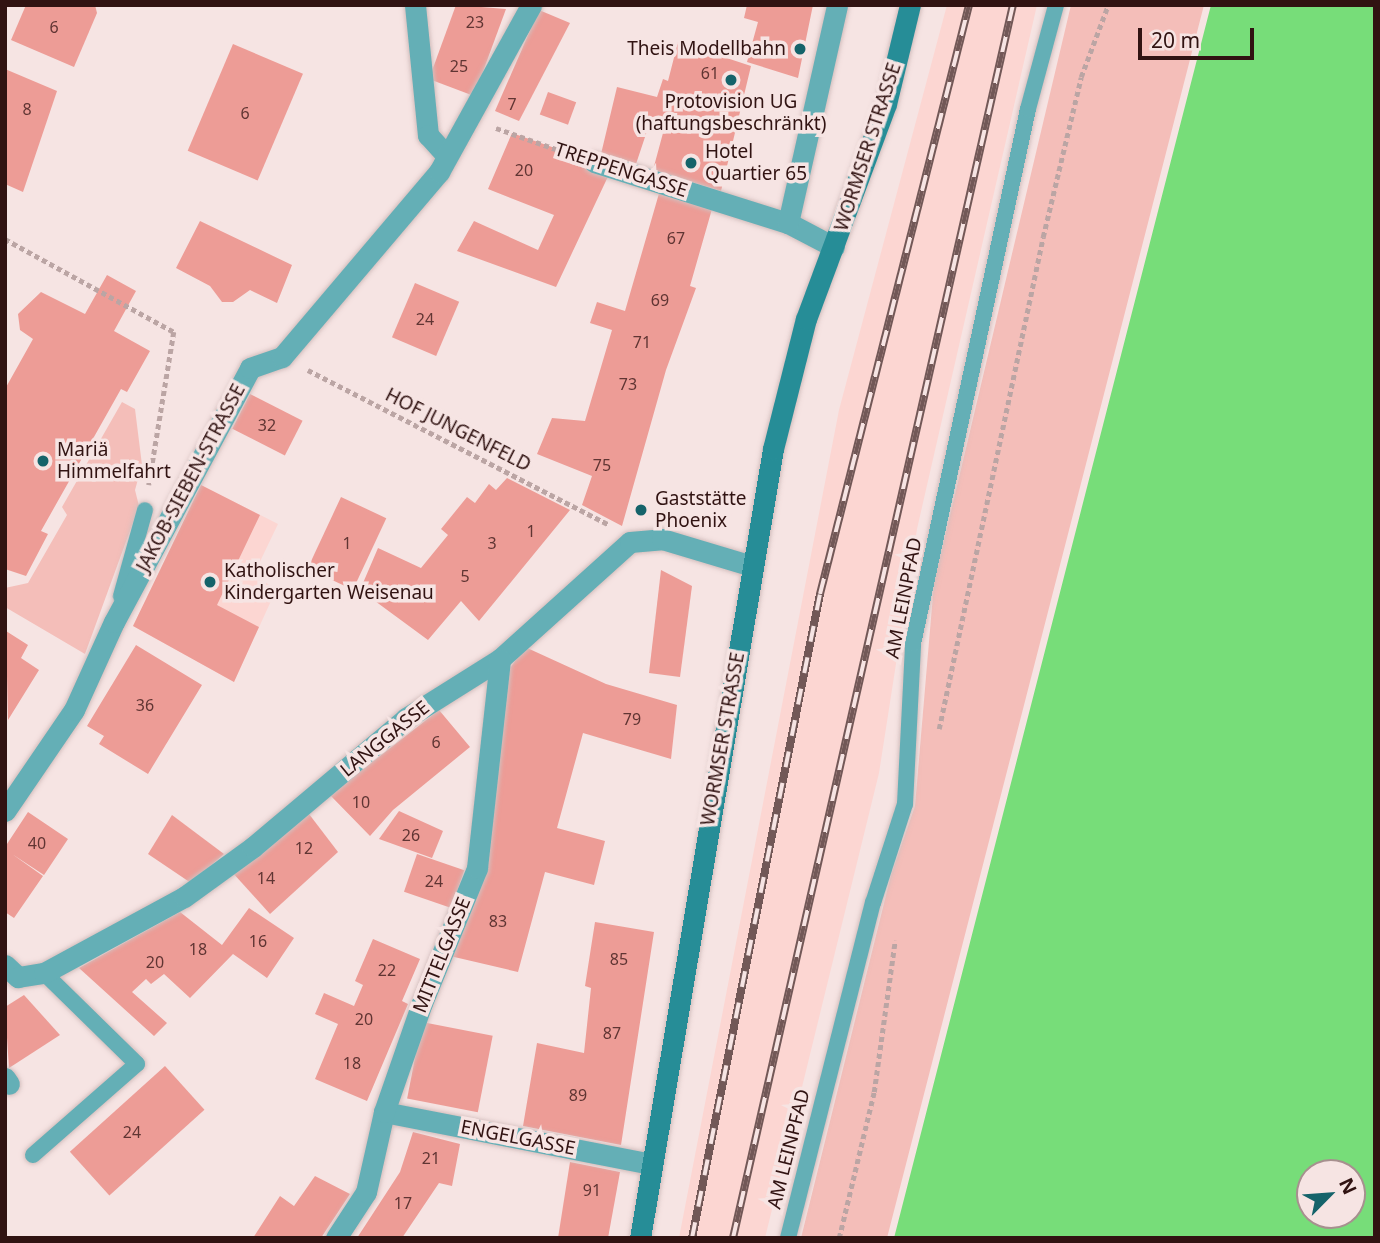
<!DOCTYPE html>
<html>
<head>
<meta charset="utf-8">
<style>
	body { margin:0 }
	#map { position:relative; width:1380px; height:1243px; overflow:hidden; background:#f6e4e3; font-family:"Noto Sans",sans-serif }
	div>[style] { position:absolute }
	.built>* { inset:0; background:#fcd6d2 }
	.green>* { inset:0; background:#f4beb9 }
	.water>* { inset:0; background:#77dd79 }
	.building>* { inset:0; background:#ed9c96; transform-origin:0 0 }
	.path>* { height:4.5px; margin-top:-2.25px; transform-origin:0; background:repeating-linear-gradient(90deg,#bba5a4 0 5px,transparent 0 8.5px) }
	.roads { filter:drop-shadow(0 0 2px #d3bebd) drop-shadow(0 0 2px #d3bebd) }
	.lane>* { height:16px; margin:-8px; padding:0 8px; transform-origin:8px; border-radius:8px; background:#64afb6 }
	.street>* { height:21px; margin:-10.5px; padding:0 10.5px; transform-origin:10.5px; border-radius:10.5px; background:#64afb6 }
	.secondary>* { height:21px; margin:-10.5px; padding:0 10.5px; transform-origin:10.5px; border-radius:10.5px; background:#268d97 }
	.rail>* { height:8px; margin-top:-4px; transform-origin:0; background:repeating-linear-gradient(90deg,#f6e4e3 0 16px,#725857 0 32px); box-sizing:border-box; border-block:2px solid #725857 }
	.dots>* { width:19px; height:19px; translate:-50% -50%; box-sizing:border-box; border:4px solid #f6e4e3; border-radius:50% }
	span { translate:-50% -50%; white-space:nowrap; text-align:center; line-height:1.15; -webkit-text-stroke:7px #f6e4e3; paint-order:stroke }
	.number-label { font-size:16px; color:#603533 }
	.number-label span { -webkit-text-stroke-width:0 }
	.poi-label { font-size:19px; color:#311312 }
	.right { translate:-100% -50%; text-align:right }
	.left { translate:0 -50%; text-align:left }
	.street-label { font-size:19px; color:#311312 }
	.frame { position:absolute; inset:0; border:7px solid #311312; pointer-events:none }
	.north { position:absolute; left:1296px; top:1159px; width:70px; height:70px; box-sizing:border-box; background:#f6e4e3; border:2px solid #a7908f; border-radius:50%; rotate:65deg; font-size:19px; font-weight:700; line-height:28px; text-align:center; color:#311312 }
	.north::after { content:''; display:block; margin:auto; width:24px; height:32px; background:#15636a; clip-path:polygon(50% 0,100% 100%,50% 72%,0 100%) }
	.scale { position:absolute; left:1138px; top:28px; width:116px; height:32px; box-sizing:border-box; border:4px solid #311312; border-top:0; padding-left:9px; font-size:21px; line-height:24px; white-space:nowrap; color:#311312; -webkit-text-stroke:5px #f6e4e3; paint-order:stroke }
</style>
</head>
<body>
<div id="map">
	<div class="built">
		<i style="clip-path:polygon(947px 5px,1037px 5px,917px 529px,879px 773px,765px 1238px,679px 1238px,839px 410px)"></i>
		<i style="clip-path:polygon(201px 485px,278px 524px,254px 574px,276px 590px,234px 682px,133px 626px)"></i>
	</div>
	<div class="green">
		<i style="clip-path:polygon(1071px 5px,1204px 5px,887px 1238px,801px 1238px,891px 875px,915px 806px,934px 583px)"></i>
		<i style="clip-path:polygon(122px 402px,135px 409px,142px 465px,135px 490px,139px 506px,85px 654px,5px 607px,5px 588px,28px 583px,67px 515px,62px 507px)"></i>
	</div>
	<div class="water">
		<i style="clip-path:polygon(evenodd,1211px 5px,1375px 5px,1375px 1238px,894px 1238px,1211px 5px,1310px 1173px,1352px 1173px,1352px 1215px,1310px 1215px,1310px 1173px)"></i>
	</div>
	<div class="building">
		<i style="clip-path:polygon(26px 5px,95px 5px,97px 13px,74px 67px,11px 40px)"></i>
		<i style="clip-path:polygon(456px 5px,506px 9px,474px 96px,429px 79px)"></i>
		<i style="clip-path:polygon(747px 5px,813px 5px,798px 78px,747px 62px,758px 22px,744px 18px)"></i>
		<i style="clip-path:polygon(539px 10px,570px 23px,519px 121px,495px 111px)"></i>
		<i style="clip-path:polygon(678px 42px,751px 66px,721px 191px,653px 170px,663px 133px,648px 128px,636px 164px,601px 154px,617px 87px,657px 97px,663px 79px,668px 81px)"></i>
		<i style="left:233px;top:44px;width:76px;height:116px;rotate:23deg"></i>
		<i style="clip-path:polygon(5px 69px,57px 91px,23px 192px,5px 184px)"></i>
		<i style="left:548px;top:92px;width:30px;height:24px;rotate:20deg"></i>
		<i style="clip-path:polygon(512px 133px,612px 168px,556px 287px,457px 251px,474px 221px,538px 250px,554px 215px,488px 189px)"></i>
		<i style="clip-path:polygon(660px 190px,712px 209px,690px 286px,696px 288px,666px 370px,622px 526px,582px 505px,592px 476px,537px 454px,552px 418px,585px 421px,612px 330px,590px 323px,597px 302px,625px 311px)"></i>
		<i style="clip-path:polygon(200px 221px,292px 265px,277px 303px,250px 290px,233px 302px,222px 302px,210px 286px,176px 268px)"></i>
		<i style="clip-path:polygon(107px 275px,136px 291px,114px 331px,150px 351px,127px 392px,121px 389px,41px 531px,48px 534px,26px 576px,5px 569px,5px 389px,33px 339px,20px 330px,18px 314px,41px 292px,85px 314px)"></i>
		<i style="left:415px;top:283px;width:48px;height:59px;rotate:23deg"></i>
		<i style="left:250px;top:394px;width:59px;height:39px;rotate:27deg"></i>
		<i style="clip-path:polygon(507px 478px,570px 510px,479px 621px,461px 601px,428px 640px,360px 590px,378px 548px,421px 568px,448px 535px,441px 529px,467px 497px,475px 503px,489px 484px,496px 490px)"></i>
		<i style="clip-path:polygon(201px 485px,260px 515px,217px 605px,259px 627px,234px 682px,133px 626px)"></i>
		<i style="left:341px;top:497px;width:50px;height:79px;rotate:25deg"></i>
		<i style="clip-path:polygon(661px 570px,692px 586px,680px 677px,649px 673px)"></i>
		<i style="clip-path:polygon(6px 631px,28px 645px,21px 658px,39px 670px,8px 720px)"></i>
		<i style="clip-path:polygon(136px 645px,202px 685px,148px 774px,99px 744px,104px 736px,87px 726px)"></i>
		<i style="clip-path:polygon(525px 647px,606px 684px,677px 705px,671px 759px,583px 733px,557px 828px,605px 841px,594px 885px,545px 872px,518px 972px,450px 956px,484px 863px,495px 802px,503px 678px)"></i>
		<i style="clip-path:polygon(439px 710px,470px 747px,393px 810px,370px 836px,330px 795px)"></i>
		<i style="clip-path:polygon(399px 811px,443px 831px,432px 858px,379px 839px)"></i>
		<i style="clip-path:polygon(28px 812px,68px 839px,44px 875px,12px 854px,43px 876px,14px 918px,5px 912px,5px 847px)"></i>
		<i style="clip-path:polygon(309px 814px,338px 852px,270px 914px,232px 872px)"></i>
		<i style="clip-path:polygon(172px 815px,224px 854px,191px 883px,148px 854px)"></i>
		<i style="left:417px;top:854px;width:50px;height:40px;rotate:19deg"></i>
		<i style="clip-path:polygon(249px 908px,294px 938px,267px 978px,233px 954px,190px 998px,164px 974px,151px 984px,146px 979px,132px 992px,167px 1023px,154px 1036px,79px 968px,180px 912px,222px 945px)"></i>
		<i style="clip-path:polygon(595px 922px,654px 932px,621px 1145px,523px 1126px,537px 1043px,584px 1053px,591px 988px,585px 986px)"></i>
		<i style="clip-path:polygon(373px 939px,420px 959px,402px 1001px,408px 1004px,367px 1101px,315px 1079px,338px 1024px,315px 1014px,324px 993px,354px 1006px,363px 985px,355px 981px)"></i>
		<i style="clip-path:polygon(24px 995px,60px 1035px,9px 1068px,5px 1007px)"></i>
		<i style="left:422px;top:1022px;width:72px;height:78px;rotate:11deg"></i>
		<i style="left:165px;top:1066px;width:59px;height:128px;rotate:48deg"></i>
		<i style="clip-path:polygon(413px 1132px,460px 1144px,452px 1186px,439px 1183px,402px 1238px,357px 1238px,400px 1172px)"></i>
		<i style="clip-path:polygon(570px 1162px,620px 1172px,608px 1238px,558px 1238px)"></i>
		<i style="clip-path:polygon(315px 1176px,350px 1194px,321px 1238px,253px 1238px,280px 1196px,294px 1206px)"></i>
	</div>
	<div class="path">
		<i style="left:496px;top:128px;width:75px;rotate:19.4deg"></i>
		<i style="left:5px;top:239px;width:193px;rotate:28.8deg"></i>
		<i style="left:174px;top:332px;width:155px;rotate:99.3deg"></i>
		<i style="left:308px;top:370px;width:337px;rotate:27.2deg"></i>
		<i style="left:939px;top:729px;width:503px;rotate:-78.06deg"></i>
		<i style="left:1043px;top:237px;width:164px;rotate:-76.6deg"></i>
		<i style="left:1081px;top:77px;width:77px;rotate:-69.4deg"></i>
		<i style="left:839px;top:1238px;width:150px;rotate:-76.5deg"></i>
		<i style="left:874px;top:1092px;width:153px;rotate:-82.1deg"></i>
	</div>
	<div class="roads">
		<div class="lane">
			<i style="left:121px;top:596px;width:89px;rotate:-74.4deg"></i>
			<i style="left:33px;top:1155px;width:138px;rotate:-41.2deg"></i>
			<i style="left:137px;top:1064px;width:130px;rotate:-135.6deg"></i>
			<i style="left:788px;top:1238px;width:346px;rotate:-75.8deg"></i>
			<i style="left:873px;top:903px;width:104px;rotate:-72.1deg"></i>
			<i style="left:905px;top:804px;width:160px;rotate:-87.1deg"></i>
			<i style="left:913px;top:644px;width:547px;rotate:-77.87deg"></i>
			<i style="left:1028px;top:109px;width:108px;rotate:-74.9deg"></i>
		</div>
		<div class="street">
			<i style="left:415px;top:5px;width:131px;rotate:84.3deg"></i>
			<i style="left:428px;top:135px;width:28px;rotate:48deg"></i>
			<i style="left:594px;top:162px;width:203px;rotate:17.5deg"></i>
			<i style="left:834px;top:247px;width:52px;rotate:-152.4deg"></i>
			<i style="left:788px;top:223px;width:223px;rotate:-77.3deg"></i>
			<i style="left:5px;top:811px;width:122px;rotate:-55.7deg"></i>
			<i style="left:74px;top:710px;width:97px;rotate:-65.6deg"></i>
			<i style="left:114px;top:622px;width:288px;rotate:-61.8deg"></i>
			<i style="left:250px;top:368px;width:34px;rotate:-19deg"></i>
			<i style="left:282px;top:357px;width:243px;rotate:-49.7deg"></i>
			<i style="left:439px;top:172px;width:191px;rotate:-61.1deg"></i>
			<i style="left:5px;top:965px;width:18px;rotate:43deg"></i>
			<i style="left:18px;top:977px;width:26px;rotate:-9deg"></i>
			<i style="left:44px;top:973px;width:159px;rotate:-28.5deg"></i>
			<i style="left:184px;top:897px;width:85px;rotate:-35.9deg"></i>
			<i style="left:253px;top:847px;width:200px;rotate:-40.1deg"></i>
			<i style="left:406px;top:718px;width:111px;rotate:-32.1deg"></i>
			<i style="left:500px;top:659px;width:175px;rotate:-42deg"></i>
			<i style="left:630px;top:542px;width:32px;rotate:-5deg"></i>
			<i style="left:662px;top:539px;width:94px;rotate:16.7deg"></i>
			<i style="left:5px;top:1078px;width:7px;rotate:56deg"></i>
			<i style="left:384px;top:1112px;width:273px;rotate:11deg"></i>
			<i style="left:336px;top:1238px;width:55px;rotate:-56.9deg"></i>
			<i style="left:366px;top:1192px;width:82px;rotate:-77.3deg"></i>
			<i style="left:384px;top:1112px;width:115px;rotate:-70.8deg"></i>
			<i style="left:422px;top:1003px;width:146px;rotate:-67.8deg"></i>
			<i style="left:477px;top:868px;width:210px;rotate:-83.7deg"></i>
		</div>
		<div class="secondary">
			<i style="left:640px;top:1238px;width:800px;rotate:-80.43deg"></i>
			<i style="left:773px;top:449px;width:134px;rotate:-75.8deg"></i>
			<i style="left:806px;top:319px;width:229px;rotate:-69.6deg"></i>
			<i style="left:886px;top:104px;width:102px;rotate:-76.4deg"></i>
		</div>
	</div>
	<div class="rail">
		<i style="left:692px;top:1238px;width:657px;rotate:-78.76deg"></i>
		<i style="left:820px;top:594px;width:608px;rotate:-75.8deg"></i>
		<i style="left:733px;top:1238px;width:1264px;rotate:-77.21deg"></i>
	</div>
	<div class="dots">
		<i style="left:800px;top:49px;background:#15636a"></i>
		<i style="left:731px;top:80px;background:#15636a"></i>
		<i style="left:691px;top:163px;background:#15636a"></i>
		<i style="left:43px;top:461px;background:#15636a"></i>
		<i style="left:641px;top:510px;background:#15636a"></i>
		<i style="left:210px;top:582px;background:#15636a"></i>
	</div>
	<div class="number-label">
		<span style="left:475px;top:22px">23</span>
		<span style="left:54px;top:27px">6</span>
		<span style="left:459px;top:66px">25</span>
		<span style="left:710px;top:73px">61</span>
		<span style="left:512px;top:104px">7</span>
		<span style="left:27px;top:109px">8</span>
		<span style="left:245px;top:113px">6</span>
		<span style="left:524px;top:170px">20</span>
		<span style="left:676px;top:238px">67</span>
		<span style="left:660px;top:300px">69</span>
		<span style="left:425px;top:319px">24</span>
		<span style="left:642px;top:342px">71</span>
		<span style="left:628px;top:384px">73</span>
		<span style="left:267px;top:425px">32</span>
		<span style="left:602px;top:465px">75</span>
		<span style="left:531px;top:531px">1</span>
		<span style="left:347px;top:543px">1</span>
		<span style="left:492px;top:543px">3</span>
		<span style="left:465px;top:576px">5</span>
		<span style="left:145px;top:705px">36</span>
		<span style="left:632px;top:719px">79</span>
		<span style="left:436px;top:742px">6</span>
		<span style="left:361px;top:802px">10</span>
		<span style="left:411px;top:835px">26</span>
		<span style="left:37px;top:843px">40</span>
		<span style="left:304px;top:848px">12</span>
		<span style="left:266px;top:878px">14</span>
		<span style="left:434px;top:881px">24</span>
		<span style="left:498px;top:921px">83</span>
		<span style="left:258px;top:941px">16</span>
		<span style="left:198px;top:949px">18</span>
		<span style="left:619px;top:959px">85</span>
		<span style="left:155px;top:962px">20</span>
		<span style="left:387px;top:970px">22</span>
		<span style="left:364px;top:1019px">20</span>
		<span style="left:612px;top:1033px">87</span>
		<span style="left:352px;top:1063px">18</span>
		<span style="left:578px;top:1095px">89</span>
		<span style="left:132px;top:1132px">24</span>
		<span style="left:431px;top:1158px">21</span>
		<span style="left:592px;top:1190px">91</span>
		<span style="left:403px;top:1203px">17</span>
	</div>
	<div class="poi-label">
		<span class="right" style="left:786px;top:49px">Theis Modellbahn</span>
		<span style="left:731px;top:113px">Protovision UG<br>(haftungsbeschränkt)</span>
		<span class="left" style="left:705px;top:163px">Hotel<br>Quartier 65</span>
		<span class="left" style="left:57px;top:461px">Mariä<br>Himmelfahrt</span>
		<span class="left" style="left:655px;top:510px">Gaststätte<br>Phoenix</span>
		<span class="left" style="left:224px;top:582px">Katholischer<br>Kindergarten Weisenau</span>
	</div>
	<div class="street-label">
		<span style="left:868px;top:147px;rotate:-72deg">WORMSER STRASSE</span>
		<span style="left:621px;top:170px;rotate:18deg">TREPPENGASSE</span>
		<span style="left:458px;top:430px;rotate:27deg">HOF JUNGENFELD</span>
		<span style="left:191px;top:478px;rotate:-62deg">JAKOB-SIEBEN-STRASSE</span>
		<span style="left:904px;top:598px;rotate:-79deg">AM LEINPFAD</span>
		<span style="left:385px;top:739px;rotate:-39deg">LANGGASSE</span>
		<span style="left:723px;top:739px;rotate:-80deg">WORMSER STRASSE</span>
		<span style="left:442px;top:955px;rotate:-68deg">MITTELGASSE</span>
		<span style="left:518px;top:1138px;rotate:11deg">ENGELGASSE</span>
		<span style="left:789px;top:1149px;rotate:-76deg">AM LEINPFAD</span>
	</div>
	<div class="frame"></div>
	<div class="north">N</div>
	<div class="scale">20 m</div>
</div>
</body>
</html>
